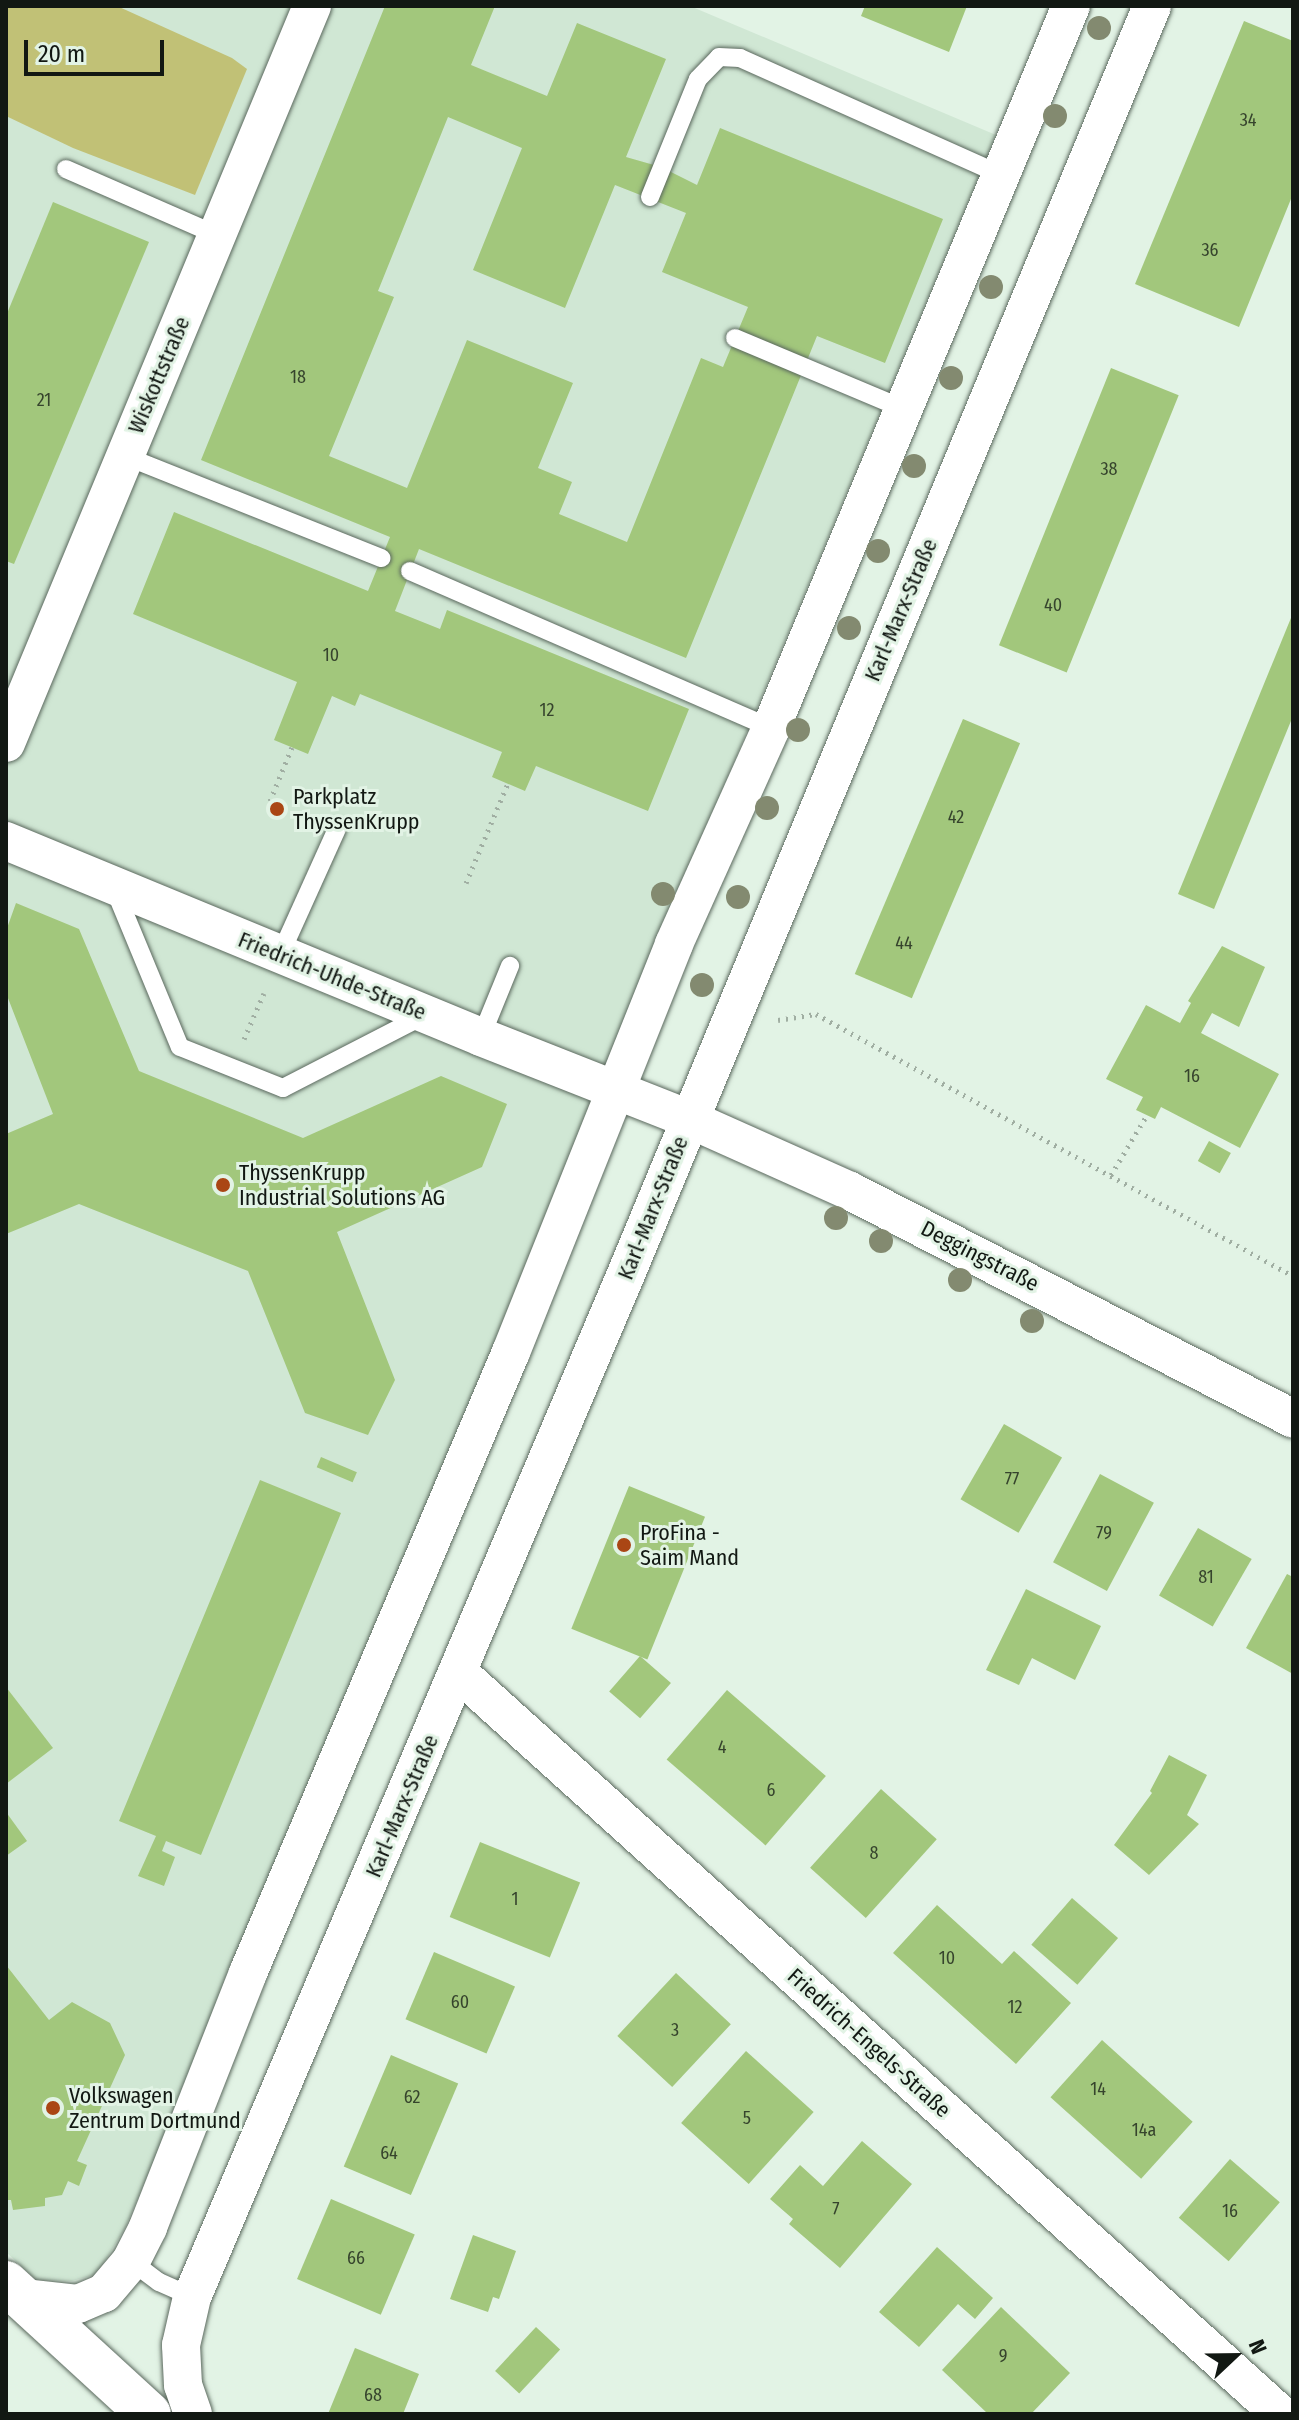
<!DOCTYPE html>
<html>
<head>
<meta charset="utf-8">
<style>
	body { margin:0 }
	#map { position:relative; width:1299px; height:2420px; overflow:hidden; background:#e2f3e5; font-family:"Fira Sans Condensed",sans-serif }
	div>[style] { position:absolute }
	.built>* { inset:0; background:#d0e7d4 }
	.green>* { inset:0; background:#c1c176 }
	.building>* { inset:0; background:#a2c77c; transform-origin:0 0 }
	.path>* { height:5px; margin-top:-2.5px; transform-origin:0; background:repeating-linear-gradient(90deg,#a0aea2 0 2px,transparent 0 8px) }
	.roads { filter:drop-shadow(0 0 2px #5a685d) drop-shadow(0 0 2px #5a685d) }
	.lane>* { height:18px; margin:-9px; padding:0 9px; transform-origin:9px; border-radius:9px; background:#fff }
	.street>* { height:38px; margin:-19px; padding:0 19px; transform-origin:19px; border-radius:19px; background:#fff }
	.primary>* { height:44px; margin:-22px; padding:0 22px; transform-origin:22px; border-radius:22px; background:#fff }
	.trees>* { width:24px; height:24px; margin:-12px; border-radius:50%; background:#838a70 }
	.dots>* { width:22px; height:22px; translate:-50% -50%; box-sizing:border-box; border:4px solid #e2f3e5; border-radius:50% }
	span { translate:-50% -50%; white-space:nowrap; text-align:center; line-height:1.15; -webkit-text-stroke:6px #e2f3e5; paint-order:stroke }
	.number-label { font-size:18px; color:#36442d }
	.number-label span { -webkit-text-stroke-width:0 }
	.street-label { font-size:22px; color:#121813 }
	.poi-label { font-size:22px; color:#121813 }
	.left { translate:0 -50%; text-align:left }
	.frame { position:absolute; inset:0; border:8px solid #121813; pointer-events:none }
	.north { position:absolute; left:1195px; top:2316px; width:80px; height:80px; -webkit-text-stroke:6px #e2f3e5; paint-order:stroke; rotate:68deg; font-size:22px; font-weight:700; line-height:32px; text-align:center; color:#121813 }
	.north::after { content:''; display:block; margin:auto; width:28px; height:36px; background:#121813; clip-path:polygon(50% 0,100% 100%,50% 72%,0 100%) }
	.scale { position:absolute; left:24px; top:40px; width:140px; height:36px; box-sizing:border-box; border:4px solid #121813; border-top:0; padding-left:10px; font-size:24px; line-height:28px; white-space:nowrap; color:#121813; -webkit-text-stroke:6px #e2f3e5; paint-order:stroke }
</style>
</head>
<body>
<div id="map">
	<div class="built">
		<i style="clip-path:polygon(6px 6px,690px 6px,996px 135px,600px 1083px,381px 1629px,125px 2228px,97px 2274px,72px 2281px,36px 2280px,6px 2252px)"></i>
	</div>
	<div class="green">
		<i style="clip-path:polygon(6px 6px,117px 6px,232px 58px,247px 69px,195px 195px,73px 148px,6px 116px)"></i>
	</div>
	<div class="building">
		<i style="clip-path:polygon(evenodd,385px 6px,495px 6px,471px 65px,547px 96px,577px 23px,666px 59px,626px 157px,661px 167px,697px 185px,720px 128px,943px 219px,885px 363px,817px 336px,686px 658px,419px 549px,395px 611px,440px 629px,447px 610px,689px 709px,648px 811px,536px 766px,525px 791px,492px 777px,502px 752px,360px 694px,355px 706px,332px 696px,308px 754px,274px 740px,297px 682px,133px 614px,174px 512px,368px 591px,390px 537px,201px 460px,385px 6px,448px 117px,522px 148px,473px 270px,565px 308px,615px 185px,686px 213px,662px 272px,748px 307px,723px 367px,701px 358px,627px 542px,559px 514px,572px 482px,538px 468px,573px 383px,467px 340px,407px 488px,329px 456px,394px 297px,378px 291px,448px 117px)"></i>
		<i style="clip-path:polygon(865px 6px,967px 6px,949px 52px,861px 16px)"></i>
		<i style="clip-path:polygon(1244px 21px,1293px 41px,1293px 194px,1239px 327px,1135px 284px)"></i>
		<i style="clip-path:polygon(53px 202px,149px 242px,14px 564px,6px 561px,6px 316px)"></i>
		<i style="left:1111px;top:368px;width:73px;height:299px;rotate:22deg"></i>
		<i style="clip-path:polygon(1293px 613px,1293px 716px,1214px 909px,1178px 894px)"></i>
		<i style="left:963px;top:719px;width:62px;height:277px;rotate:23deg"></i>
		<i style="clip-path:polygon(16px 903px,79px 929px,139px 1071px,303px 1138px,441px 1076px,507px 1104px,482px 1167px,337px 1232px,395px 1380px,368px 1435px,305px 1413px,248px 1271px,79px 1204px,6px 1234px,6px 1134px,53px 1114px,6px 993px,6px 931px)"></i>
		<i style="clip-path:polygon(1222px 946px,1265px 967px,1239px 1027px,1212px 1013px,1201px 1033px,1279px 1074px,1240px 1148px,1161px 1107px,1155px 1119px,1136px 1110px,1143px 1097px,1106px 1079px,1146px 1005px,1180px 1023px,1191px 1003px,1188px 1001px)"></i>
		<i style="left:1209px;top:1141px;width:25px;height:23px;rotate:29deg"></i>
		<i style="left:1004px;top:1424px;width:67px;height:87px;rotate:30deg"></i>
		<i style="left:321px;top:1457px;width:39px;height:11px;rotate:23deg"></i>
		<i style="left:1100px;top:1474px;width:61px;height:100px;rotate:28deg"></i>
		<i style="clip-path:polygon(260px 1480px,341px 1513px,201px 1855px,166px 1841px,162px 1851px,175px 1857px,164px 1886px,138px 1876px,156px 1836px,119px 1821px)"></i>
		<i style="left:629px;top:1486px;width:82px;height:154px;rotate:22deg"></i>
		<i style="left:1198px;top:1528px;width:62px;height:78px;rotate:30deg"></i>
		<i style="clip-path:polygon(1287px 1574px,1293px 1577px,1293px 1674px,1246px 1648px)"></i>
		<i style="clip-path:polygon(1026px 1589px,1101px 1626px,1075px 1680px,1032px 1658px,1019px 1685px,986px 1670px)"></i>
		<i style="left:640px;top:1656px;width:41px;height:47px;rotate:41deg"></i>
		<i style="clip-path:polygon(6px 1687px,53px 1748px,6px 1784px)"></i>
		<i style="left:727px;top:1690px;width:131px;height:92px;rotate:41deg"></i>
		<i style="clip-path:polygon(1169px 1755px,1207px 1775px,1187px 1815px,1199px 1824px,1149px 1875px,1114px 1845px,1152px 1793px,1150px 1791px)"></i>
		<i style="left:881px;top:1789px;width:75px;height:106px;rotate:42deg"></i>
		<i style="clip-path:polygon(6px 1812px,27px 1841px,6px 1856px)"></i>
		<i style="left:480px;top:1842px;width:108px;height:81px;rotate:22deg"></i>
		<i style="left:1072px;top:1898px;width:61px;height:62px;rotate:41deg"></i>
		<i style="clip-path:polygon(937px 1905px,1002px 1964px,1014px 1951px,1071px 2003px,1016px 2064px,893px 1953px)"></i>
		<i style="left:434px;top:1952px;width:88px;height:73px;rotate:23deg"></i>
		<i style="clip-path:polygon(6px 1965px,49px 2020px,72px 2002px,110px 2023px,125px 2055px,77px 2161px,87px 2165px,79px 2186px,68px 2181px,62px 2195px,45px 2198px,45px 2206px,13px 2210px,11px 2200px,6px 2200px)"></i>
		<i style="left:676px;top:1973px;width:75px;height:86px;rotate:43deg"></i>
		<i style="left:1102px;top:2040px;width:122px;height:77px;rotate:42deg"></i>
		<i style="left:746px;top:2051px;width:91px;height:97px;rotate:42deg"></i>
		<i style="left:391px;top:2055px;width:73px;height:121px;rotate:23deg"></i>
		<i style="clip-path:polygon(862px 2141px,912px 2184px,840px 2268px,789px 2224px,793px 2219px,770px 2199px,800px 2165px,823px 2186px)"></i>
		<i style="left:1230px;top:2159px;width:66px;height:78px;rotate:41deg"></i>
		<i style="left:331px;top:2199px;width:91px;height:87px;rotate:23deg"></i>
		<i style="clip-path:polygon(473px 2235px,516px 2251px,499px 2299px,493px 2297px,488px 2312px,450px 2299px)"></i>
		<i style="clip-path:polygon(937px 2247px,993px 2298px,975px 2319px,958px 2304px,919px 2347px,879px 2312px)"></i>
		<i style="clip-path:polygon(1001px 2307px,1070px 2373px,1031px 2414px,988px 2414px,942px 2370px)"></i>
		<i style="left:536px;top:2327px;width:33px;height:60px;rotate:43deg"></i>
		<i style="clip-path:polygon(355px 2348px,419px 2374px,403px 2414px,328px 2414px)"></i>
	</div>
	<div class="path">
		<i style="left:270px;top:801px;width:58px;rotate:-67.8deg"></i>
		<i style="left:466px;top:883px;width:108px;rotate:-67.2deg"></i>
		<i style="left:778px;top:1020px;width:38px;rotate:-9deg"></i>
		<i style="left:816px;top:1014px;width:544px;rotate:28.78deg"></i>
		<i style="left:244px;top:1039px;width:50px;rotate:-66.5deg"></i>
		<i style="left:1111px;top:1175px;width:70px;rotate:-59deg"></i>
	</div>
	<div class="roads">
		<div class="lane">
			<i style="left:66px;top:169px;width:165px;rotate:23.6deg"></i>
			<i style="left:650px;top:197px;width:127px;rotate:-67.9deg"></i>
			<i style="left:698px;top:79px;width:30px;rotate:-46deg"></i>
			<i style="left:719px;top:57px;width:21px;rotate:3deg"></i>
			<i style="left:740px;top:58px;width:287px;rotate:24.1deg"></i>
			<i style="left:735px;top:338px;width:183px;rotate:22.8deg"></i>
			<i style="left:125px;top:456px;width:276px;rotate:21.7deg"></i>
			<i style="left:410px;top:571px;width:394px;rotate:23.5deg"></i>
			<i style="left:114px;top:888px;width:172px;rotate:67.5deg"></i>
			<i style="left:180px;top:1047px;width:111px;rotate:21.7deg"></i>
			<i style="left:283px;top:1088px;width:160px;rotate:-27.2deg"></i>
			<i style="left:280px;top:955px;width:138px;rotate:-65.7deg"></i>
			<i style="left:481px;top:1037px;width:77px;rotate:-67.8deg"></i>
			<i style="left:131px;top:2261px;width:35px;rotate:37deg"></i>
			<i style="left:159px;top:2282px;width:36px;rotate:24deg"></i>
		</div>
		<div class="street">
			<i style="left:6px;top:743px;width:798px;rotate:-67.45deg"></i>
			<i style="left:6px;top:841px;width:514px;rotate:22.42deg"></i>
			<i style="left:481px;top:1037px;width:224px;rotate:21.5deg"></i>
			<i style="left:689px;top:1119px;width:176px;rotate:24.1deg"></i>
			<i style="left:850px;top:1191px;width:498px;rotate:27.2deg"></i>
			<i style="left:458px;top:1672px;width:1107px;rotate:42.07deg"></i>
			<i style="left:23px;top:2298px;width:55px;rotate:6.2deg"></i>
			<i style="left:78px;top:2304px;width:28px;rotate:-23deg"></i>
			<i style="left:104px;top:2293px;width:42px;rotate:-49.8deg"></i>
			<i style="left:131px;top:2261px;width:38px;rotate:-63deg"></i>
			<i style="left:148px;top:2227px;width:273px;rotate:-68.5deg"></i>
			<i style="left:248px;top:1973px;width:674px;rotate:-67.05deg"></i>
			<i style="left:511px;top:1352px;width:439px;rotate:-68.2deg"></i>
			<i style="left:674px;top:944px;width:237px;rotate:-65.8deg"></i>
			<i style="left:771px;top:728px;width:782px;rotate:-67.44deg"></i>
			<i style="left:193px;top:2414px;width:31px;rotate:-109deg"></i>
			<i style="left:183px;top:2385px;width:40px;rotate:-92.9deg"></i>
			<i style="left:181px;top:2345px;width:49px;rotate:-77.1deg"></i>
			<i style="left:192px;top:2297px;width:1106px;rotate:-67.01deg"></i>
			<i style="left:624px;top:1279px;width:1378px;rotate:-67.47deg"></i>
		</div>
		<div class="primary">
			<i style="left:6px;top:2283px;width:194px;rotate:42.5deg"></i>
		</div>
	</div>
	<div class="trees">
		<i style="left:1099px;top:28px"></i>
		<i style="left:1055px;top:116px"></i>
		<i style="left:991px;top:287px"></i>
		<i style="left:951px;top:378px"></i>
		<i style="left:914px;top:466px"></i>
		<i style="left:878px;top:551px"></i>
		<i style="left:849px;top:628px"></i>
		<i style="left:798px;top:730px"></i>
		<i style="left:767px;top:808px"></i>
		<i style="left:663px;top:894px"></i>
		<i style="left:738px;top:897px"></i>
		<i style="left:702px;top:985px"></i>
		<i style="left:836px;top:1218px"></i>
		<i style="left:881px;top:1241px"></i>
		<i style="left:960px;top:1280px"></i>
		<i style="left:1032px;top:1321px"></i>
	</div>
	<div class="dots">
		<i style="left:277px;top:809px;background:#aa4614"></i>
		<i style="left:223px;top:1185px;background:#aa4614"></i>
		<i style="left:624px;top:1545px;background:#aa4614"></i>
		<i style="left:53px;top:2108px;background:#aa4614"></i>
	</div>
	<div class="number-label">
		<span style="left:1248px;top:120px">34</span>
		<span style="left:1210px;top:250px">36</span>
		<span style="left:298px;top:377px">18</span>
		<span style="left:44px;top:400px">21</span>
		<span style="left:1109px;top:469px">38</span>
		<span style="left:1053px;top:605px">40</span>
		<span style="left:331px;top:655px">10</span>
		<span style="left:547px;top:710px">12</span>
		<span style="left:956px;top:817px">42</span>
		<span style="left:904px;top:943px">44</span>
		<span style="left:1192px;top:1076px">16</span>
		<span style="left:1012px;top:1479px">77</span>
		<span style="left:1104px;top:1533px">79</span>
		<span style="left:1206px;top:1577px">81</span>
		<span style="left:722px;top:1747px">4</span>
		<span style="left:771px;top:1790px">6</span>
		<span style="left:874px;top:1853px">8</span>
		<span style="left:515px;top:1899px">1</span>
		<span style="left:947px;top:1958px">10</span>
		<span style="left:460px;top:2002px">60</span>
		<span style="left:1015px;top:2007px">12</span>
		<span style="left:675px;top:2030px">3</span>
		<span style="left:1098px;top:2089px">14</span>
		<span style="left:412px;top:2097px">62</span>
		<span style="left:747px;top:2118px">5</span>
		<span style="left:1144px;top:2130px">14a</span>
		<span style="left:389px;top:2153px">64</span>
		<span style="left:836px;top:2209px">7</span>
		<span style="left:1230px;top:2211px">16</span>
		<span style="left:356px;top:2258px">66</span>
		<span style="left:1003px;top:2356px">9</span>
		<span style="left:373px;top:2395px">68</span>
	</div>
	<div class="street-label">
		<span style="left:159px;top:375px;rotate:-67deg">Wiskottstraße</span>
		<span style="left:901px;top:610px;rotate:-67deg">Karl-Marx-Straße</span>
		<span style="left:332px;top:976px;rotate:22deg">Friedrich-Uhde-Straße</span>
		<span style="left:653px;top:1208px;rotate:-68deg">Karl-Marx-Straße</span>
		<span style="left:980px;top:1256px;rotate:27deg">Deggingstraße</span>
		<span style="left:402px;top:1806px;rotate:-67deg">Karl-Marx-Straße</span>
		<span style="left:869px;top:2043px;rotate:42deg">Friedrich-Engels-Straße</span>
	</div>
	<div class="poi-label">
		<span class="left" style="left:293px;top:809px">Parkplatz<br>ThyssenKrupp</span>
		<span class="left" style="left:239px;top:1185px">ThyssenKrupp<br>Industrial Solutions AG</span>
		<span class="left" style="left:640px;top:1545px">ProFina -<br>Saim Mand</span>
		<span class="left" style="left:69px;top:2108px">Volkswagen<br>Zentrum Dortmund</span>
	</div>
	<div class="frame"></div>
	<div class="north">N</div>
	<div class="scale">20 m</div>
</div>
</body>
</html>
